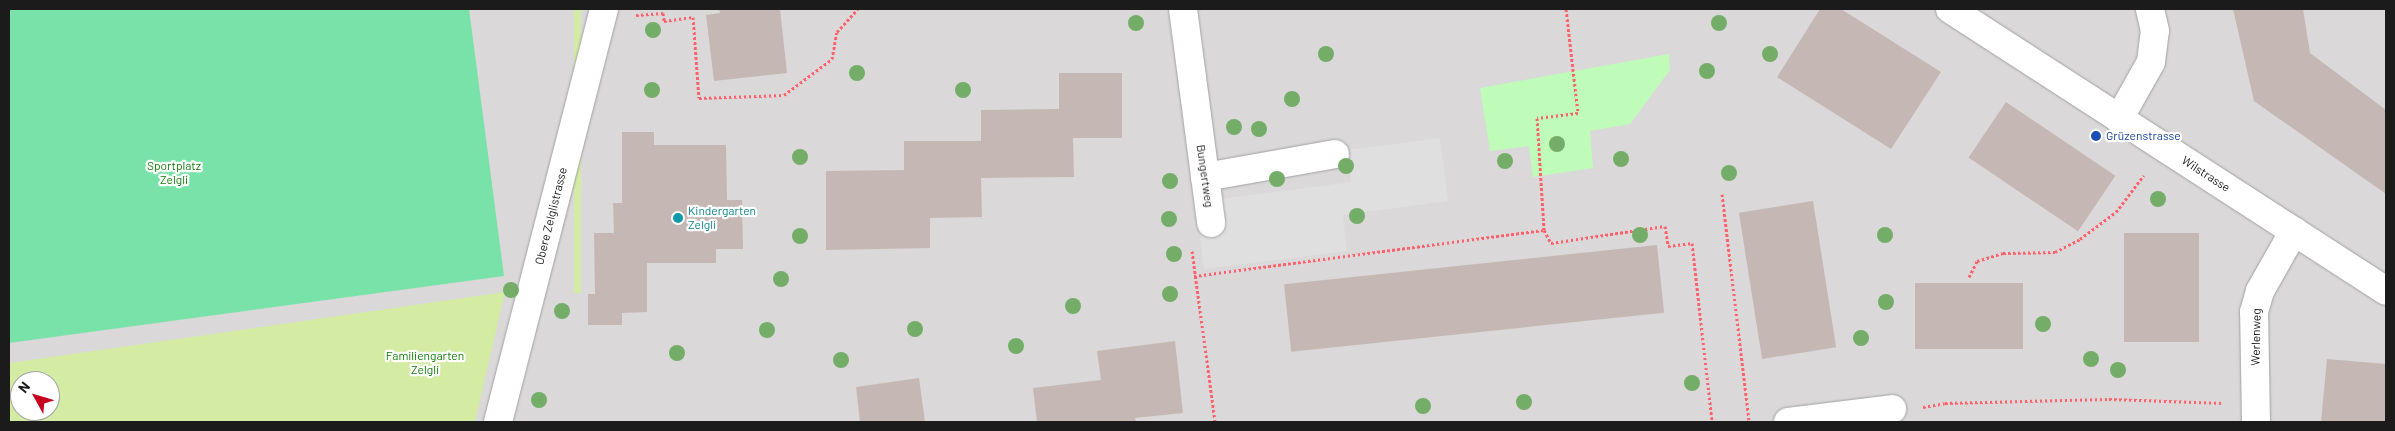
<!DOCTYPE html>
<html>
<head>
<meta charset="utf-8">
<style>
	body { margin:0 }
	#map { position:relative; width:2395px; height:431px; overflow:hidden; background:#eee7e0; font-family:Barlow,sans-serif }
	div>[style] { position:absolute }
	.residential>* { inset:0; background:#dad8d9 }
	.grass>* { inset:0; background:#d3eba3; transform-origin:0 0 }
	.park>* { inset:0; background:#bffcb9 }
	.pitch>* { inset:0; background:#79e2a8 }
	.parking>* { inset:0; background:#dfdfdf }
	.building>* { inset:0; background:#c5b8b4; transform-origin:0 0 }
	.path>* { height:3px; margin-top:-1.5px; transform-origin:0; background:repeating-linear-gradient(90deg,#ff606a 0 2.5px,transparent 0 5px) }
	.roads { filter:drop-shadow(0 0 1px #a2a2a2) drop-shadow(0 0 1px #a2a2a2) }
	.minor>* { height:28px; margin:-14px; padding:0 14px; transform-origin:14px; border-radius:14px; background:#fff }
	.trees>* { width:16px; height:16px; margin:-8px; border-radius:50%; background:#74ad68 }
	.dots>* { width:14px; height:14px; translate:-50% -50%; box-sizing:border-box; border:2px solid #fff; border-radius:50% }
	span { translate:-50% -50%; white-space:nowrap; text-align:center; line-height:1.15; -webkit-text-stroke:4.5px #fff; paint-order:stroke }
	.transit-label { font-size:12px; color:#164399 }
	.left { translate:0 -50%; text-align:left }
	.park-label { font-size:12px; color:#107d06 }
	.street-label { font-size:12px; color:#1b1b1b }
	.culture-label { font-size:12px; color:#0d838f }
	.frame { position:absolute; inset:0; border:10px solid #1b1b1b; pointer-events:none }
	.north { position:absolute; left:10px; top:371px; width:50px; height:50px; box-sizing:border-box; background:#fff; border:1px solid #a4a4a4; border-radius:50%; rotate:309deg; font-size:14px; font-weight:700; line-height:20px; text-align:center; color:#1b1b1b }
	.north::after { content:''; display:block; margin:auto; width:18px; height:22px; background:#c70022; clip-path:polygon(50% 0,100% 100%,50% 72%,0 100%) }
</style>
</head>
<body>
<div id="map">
	<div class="residential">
		<i style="clip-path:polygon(evenodd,9px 9px,2386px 9px,2386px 422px,9px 422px,9px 9px,20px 381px,50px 381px,50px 411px,20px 411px,20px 381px)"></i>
	</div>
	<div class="grass">
		<i style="left:574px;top:9px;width:7px;height:284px"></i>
		<i style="clip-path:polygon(evenodd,505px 292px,475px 422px,9px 422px,9px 363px,505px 292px,20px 381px,50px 381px,50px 411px,20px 411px,20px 381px)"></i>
	</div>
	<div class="park">
		<i style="clip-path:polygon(1669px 54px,1670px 70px,1630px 124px,1590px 131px,1593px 168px,1533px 177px,1529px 146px,1490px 151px,1480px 88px)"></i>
	</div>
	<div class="pitch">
		<i style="clip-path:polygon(9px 9px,469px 9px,504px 276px,9px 343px)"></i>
	</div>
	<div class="parking">
		<i style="clip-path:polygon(1440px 138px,1448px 201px,1343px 215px,1347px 251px,1204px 269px,1196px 202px,1351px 182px,1347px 150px)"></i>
	</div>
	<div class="building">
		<i style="clip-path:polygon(719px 9px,780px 9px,787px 73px,714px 81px,706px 15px,720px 13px)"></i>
		<i style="clip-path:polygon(1820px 9px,1841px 9px,1941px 72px,1891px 149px,1777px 77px)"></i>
		<i style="clip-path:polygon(2233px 9px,2303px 9px,2310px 53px,2386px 110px,2386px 194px,2254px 101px)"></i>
		<i style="clip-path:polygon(1059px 73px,1122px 73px,1122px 138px,1073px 138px,1074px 177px,981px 178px,982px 217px,930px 218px,930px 248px,826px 250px,826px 171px,904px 170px,904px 141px,981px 141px,981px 110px,1059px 109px)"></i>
		<i style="left:2006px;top:102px;width:132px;height:67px;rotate:34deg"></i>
		<i style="clip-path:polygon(622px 132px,654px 132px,654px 145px,726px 145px,727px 200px,742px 200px,743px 249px,716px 249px,716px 263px,647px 263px,647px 312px,622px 313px,622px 325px,588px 325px,588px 294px,595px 294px,594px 233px,614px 233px,613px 203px,622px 203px)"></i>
		<i style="left:1813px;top:201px;width:148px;height:75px;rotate:81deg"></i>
		<i style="left:2124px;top:233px;width:75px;height:109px"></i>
		<i style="left:1657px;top:245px;width:68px;height:375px;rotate:84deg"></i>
		<i style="left:1915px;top:283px;width:108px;height:66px"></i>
		<i style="clip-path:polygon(1175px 341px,1183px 413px,1135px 418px,1136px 422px,1037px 422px,1033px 388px,1101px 380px,1097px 351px)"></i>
		<i style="clip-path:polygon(2327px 359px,2386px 364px,2386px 422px,2321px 422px)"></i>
		<i style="clip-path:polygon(919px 378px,925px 422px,860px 422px,856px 387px)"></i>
	</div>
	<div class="path">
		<i style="left:1566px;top:9px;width:105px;rotate:83.4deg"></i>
		<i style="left:1578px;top:113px;width:41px;rotate:173deg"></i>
		<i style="left:1537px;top:118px;width:112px;rotate:86.4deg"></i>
		<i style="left:1544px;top:230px;width:15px;rotate:62deg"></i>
		<i style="left:1551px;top:243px;width:115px;rotate:-8.5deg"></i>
		<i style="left:1665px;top:226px;width:20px;rotate:81deg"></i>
		<i style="left:1668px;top:246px;width:24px;rotate:-7deg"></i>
		<i style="left:1692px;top:243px;width:180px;rotate:83.6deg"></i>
		<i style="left:636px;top:15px;width:27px;rotate:-4deg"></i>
		<i style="left:663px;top:13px;width:8px;rotate:83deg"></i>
		<i style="left:664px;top:21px;width:29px;rotate:-8deg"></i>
		<i style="left:693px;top:17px;width:81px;rotate:85.8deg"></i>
		<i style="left:699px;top:98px;width:85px;rotate:-2deg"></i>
		<i style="left:784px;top:95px;width:60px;rotate:-36.9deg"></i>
		<i style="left:832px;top:59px;width:27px;rotate:-80deg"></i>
		<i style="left:837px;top:32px;width:31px;rotate:-48deg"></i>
		<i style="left:1722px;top:194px;width:230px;rotate:83.2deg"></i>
		<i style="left:1192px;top:251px;width:173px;rotate:82.3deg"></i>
		<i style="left:1194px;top:276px;width:353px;rotate:-7.5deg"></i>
		<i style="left:1969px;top:277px;width:18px;rotate:-63deg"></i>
		<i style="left:1977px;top:261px;width:27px;rotate:-17deg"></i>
		<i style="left:2003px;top:253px;width:52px;rotate:-1.1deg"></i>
		<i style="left:2055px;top:252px;width:28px;rotate:-27deg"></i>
		<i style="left:2080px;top:239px;width:45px;rotate:-36.9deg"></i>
		<i style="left:2116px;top:212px;width:46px;rotate:-52.9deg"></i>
		<i style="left:1923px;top:407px;width:22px;rotate:-10deg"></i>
		<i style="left:1945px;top:403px;width:164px;rotate:-1.4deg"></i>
		<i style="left:2109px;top:399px;width:115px;rotate:2deg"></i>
	</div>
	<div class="roads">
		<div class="minor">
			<i style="left:1183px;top:9px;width:216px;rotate:82.5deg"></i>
			<i style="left:1950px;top:9px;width:519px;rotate:32.89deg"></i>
			<i style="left:2119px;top:119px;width:65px;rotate:-60.7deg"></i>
			<i style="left:2151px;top:62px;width:31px;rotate:-83deg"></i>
			<i style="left:2155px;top:31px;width:23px;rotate:-103deg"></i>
			<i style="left:1205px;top:177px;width:132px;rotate:-10deg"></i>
			<i style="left:498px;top:422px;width:426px;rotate:-75.6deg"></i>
			<i style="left:1788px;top:422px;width:105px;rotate:-7.1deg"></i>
			<i style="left:2256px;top:422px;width:110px;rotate:-91deg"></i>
			<i style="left:2254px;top:312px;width:22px;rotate:-74deg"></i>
			<i style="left:2260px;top:291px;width:69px;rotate:-60.5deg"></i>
		</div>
	</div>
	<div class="trees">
		<i style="left:1136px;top:23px"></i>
		<i style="left:1719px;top:23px"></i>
		<i style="left:653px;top:30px"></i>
		<i style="left:1326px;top:54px"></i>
		<i style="left:1770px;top:54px"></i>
		<i style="left:1707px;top:71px"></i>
		<i style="left:857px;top:73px"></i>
		<i style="left:652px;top:90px"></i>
		<i style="left:963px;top:90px"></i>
		<i style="left:1292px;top:99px"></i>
		<i style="left:1234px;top:127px"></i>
		<i style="left:1259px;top:129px"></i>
		<i style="left:1557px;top:144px"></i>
		<i style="left:800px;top:157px"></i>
		<i style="left:1621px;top:159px"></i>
		<i style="left:1505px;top:161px"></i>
		<i style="left:1346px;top:166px"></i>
		<i style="left:1729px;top:173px"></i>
		<i style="left:1277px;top:179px"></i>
		<i style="left:1170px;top:181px"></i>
		<i style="left:2158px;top:199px"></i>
		<i style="left:1357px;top:216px"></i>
		<i style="left:1169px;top:219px"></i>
		<i style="left:1640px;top:235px"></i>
		<i style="left:1885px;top:235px"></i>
		<i style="left:800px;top:236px"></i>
		<i style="left:1174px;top:254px"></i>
		<i style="left:781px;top:279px"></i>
		<i style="left:511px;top:290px"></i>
		<i style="left:1170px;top:294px"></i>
		<i style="left:1886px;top:302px"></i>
		<i style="left:1073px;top:306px"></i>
		<i style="left:562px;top:311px"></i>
		<i style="left:2043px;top:324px"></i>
		<i style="left:915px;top:329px"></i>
		<i style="left:767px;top:330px"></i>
		<i style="left:1861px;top:338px"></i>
		<i style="left:1016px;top:346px"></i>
		<i style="left:677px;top:353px"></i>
		<i style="left:2091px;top:359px"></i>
		<i style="left:841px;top:360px"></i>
		<i style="left:2118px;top:370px"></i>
		<i style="left:1692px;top:383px"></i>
		<i style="left:539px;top:400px"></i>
		<i style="left:1524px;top:402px"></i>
		<i style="left:1423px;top:406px"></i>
	</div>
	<div class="dots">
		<i style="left:2096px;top:136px;background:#1a4fb4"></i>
		<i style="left:678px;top:218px;background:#0f9aa8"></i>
	</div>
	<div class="transit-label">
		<span class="left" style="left:2106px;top:136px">Grüzenstrasse</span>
	</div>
	<div class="park-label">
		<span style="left:174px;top:173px">Sportplatz<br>Zelgli</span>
		<span style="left:425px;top:363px">Familiengarten<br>Zelgli</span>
	</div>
	<div class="street-label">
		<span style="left:2206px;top:174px;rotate:33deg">Wilstrasse</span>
		<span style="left:1205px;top:176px;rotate:82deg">Bungertweg</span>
		<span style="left:551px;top:216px;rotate:-76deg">Obere Zelglistrasse</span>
		<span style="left:2256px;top:337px;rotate:-89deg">Werlenweg</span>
	</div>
	<div class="culture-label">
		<span class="left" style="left:688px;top:218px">Kindergarten<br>Zelgli</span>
	</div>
	<div class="frame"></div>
	<div class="north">N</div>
</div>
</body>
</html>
